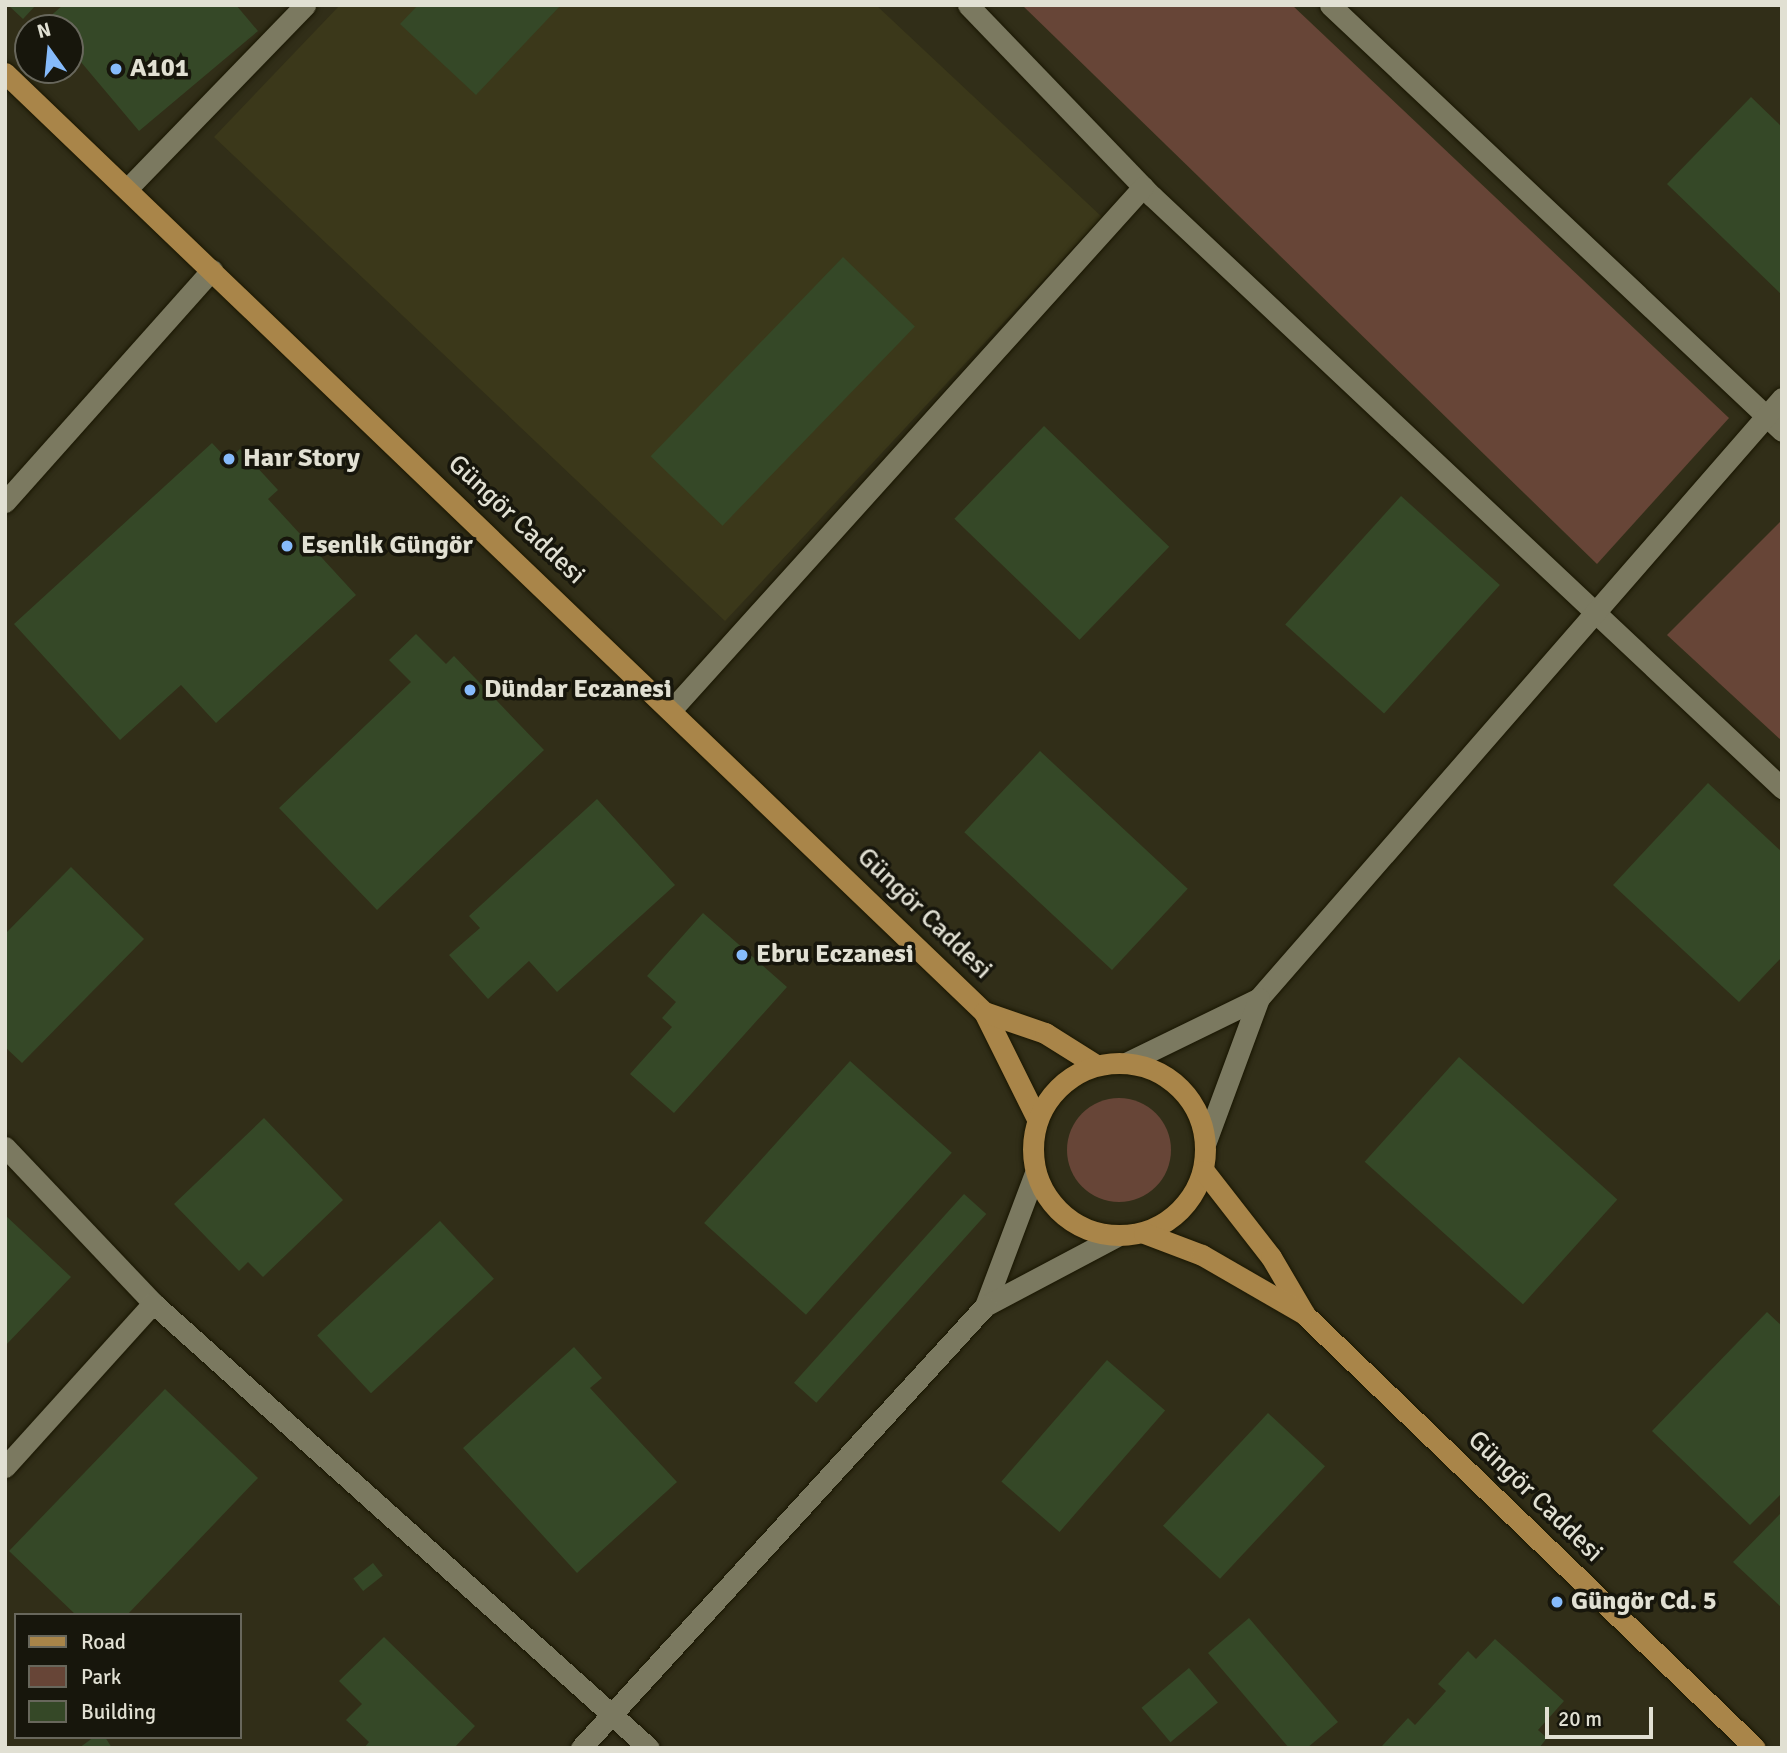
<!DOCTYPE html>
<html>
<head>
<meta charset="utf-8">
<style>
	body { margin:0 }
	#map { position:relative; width:1787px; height:1753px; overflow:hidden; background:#312e18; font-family:Signika,sans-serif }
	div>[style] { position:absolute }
	.built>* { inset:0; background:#3b381a }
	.green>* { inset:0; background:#674537 }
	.round { border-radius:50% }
	.building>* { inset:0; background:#354827; transform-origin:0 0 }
	.roads { filter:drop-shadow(0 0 2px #191602) drop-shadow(0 0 2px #191602) }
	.minor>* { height:21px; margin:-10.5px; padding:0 10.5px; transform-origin:10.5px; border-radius:10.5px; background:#7b7960 }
	.major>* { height:21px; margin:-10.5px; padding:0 10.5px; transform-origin:10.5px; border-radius:10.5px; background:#a98549 }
	.major>.ring { margin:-10.5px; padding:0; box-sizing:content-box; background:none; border:21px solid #a98549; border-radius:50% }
	.dots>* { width:19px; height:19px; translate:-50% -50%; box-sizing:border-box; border:4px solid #17160c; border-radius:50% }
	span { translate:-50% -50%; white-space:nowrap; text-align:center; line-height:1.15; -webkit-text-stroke:7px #17160c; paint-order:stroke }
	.poi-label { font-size:26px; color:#e1e0d3; font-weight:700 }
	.left { translate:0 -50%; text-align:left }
	.street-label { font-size:26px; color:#e1e0d3 }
	.frame { position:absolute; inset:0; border:7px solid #e1e0d3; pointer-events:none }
	.legend { position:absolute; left:14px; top:1613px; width:228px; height:126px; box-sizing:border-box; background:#17160c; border:2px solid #68675c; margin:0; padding:9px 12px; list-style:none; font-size:21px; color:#e1e0d3 }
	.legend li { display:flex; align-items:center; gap:14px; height:35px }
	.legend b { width:35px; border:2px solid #68675c }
	.north { position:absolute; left:14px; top:14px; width:70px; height:70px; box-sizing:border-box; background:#17160c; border:2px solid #68675c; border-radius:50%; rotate:345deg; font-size:19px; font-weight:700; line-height:28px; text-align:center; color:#e1e0d3 }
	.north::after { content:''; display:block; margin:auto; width:24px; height:32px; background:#86bbfb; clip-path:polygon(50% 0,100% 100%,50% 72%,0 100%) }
	.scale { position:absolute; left:1545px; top:1707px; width:108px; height:32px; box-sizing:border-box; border:4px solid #e1e0d3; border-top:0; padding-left:9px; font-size:21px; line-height:24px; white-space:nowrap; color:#e1e0d3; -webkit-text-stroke:5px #17160c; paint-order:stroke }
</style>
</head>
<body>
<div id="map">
	<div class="built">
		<i style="clip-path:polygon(340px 5px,876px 5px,1102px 217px,725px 621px,214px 137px)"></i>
	</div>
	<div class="green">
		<i style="clip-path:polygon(1022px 5px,1292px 5px,1729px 418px,1597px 564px)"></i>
		<i style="clip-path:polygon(1782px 520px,1782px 741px,1667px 635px)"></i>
		<i class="round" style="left:1067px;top:1098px;width:104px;height:104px"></i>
	</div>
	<div class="building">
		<i style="clip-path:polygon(8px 5px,36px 5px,23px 19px)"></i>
		<i style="clip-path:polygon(63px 5px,236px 5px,258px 31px,139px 131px,70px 49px,70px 28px,52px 28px,46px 20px)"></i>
		<i style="clip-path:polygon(418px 5px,561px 5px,476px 95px,400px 24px)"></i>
		<i style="clip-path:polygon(1751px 97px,1782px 127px,1782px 295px,1667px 184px)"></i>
		<i style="left:843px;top:257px;width:100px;height:277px;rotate:44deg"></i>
		<i style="left:1044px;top:426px;width:174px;height:129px;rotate:44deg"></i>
		<i style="clip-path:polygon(212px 443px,228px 460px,240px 449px,278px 490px,268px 499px,356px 595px,216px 723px,181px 685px,120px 740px,14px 624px)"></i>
		<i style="left:1401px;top:496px;width:133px;height:173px;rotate:42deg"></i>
		<i style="clip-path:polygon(416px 634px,446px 664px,454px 656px,544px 750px,377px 910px,279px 808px,411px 682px,389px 660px)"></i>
		<i style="left:1040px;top:751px;width:202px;height:111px;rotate:43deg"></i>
		<i style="clip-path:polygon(1708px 783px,1782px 852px,1782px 957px,1739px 1002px,1613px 885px)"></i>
		<i style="clip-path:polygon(597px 799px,675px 885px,557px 992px,529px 961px,488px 999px,449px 955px,480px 928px,469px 916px)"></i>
		<i style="clip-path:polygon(71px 867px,144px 939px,22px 1063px,5px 1047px,5px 934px)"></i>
		<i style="clip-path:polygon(703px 913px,787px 987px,674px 1113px,630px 1074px,672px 1027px,662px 1018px,676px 1002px,647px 976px)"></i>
		<i style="left:1459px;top:1057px;width:213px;height:141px;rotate:42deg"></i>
		<i style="left:850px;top:1061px;width:137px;height:218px;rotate:42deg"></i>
		<i style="clip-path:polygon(264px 1118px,343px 1200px,263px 1277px,248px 1262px,239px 1271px,174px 1204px)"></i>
		<i style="left:964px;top:1194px;width:30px;height:254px;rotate:42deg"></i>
		<i style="clip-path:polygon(5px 1215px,71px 1277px,5px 1346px)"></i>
		<i style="left:440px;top:1221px;width:79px;height:168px;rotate:47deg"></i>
		<i style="clip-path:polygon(1767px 1312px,1782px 1326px,1782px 1493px,1750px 1525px,1652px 1431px)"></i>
		<i style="clip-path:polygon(574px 1347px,602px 1378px,590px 1388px,677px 1482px,577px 1573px,463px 1448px)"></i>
		<i style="left:1107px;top:1360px;width:77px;height:161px;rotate:41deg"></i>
		<i style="clip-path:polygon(165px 1389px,258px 1478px,127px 1615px,76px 1615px,9px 1551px)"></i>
		<i style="left:1268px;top:1413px;width:78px;height:154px;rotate:43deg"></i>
		<i style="clip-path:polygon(1782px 1512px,1782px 1608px,1733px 1562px)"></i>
		<i style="left:373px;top:1563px;width:16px;height:25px;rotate:52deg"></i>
		<i style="clip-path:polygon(1249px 1618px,1338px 1722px,1307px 1748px,1289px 1748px,1208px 1653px)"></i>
		<i style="clip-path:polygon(384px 1637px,475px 1726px,454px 1748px,364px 1748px,369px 1742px,346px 1720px,362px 1704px,339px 1681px)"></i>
		<i style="clip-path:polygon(1495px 1639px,1564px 1701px,1538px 1730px,1547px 1738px,1539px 1748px,1382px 1746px,1408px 1718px,1415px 1725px,1446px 1691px,1438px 1684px,1468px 1651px,1476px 1659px)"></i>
		<i style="left:1189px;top:1668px;width:45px;height:62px;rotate:50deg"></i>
		<i style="clip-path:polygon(94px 1737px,105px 1737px,112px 1748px,79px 1748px)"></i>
	</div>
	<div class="roads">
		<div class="minor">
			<i style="left:968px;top:5px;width:265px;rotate:46.1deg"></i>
			<i style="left:1152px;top:196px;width:865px;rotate:43.22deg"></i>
			<i style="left:1330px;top:5px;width:621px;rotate:43.3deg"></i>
			<i style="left:127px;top:189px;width:256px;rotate:-45.9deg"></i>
			<i style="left:5px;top:502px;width:311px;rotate:-48.3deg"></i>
			<i style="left:673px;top:708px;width:702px;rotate:-47.95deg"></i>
			<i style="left:1259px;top:998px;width:796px;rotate:-48.92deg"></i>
			<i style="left:1126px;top:1063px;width:148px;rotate:-26deg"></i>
			<i style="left:1259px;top:998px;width:153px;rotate:110.3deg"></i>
			<i style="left:5px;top:1147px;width:215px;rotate:46.5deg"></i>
			<i style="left:153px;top:1303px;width:666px;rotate:41.9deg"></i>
			<i style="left:1035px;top:1173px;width:142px;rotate:110.6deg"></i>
			<i style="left:985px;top:1306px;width:149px;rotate:-27.9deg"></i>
			<i style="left:5px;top:1467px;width:221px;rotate:-47.9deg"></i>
			<i style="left:581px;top:1748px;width:599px;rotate:-47.57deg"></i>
		</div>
		<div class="major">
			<i style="left:5px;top:73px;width:1357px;rotate:43.81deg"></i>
			<i style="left:984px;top:1012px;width:119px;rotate:63.6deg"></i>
			<i style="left:984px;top:1012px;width:65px;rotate:19deg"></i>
			<i style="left:1045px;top:1033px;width:60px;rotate:32.1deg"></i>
			<i class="ring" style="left:1033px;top:1063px;width:151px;height:151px"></i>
			<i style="left:1204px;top:1171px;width:109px;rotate:52.1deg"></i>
			<i style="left:1271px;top:1257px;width:67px;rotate:59.6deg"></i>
			<i style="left:1305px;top:1315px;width:624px;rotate:43.9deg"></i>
			<i style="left:1144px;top:1233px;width:62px;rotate:20.8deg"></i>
			<i style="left:1202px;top:1255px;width:118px;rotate:30deg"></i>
		</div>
	</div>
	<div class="dots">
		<i style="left:116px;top:69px;background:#86bbfb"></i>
		<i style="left:229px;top:459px;background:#86bbfb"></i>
		<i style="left:287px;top:546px;background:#86bbfb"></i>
		<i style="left:470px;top:690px;background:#86bbfb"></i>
		<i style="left:742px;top:955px;background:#86bbfb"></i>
		<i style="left:1557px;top:1602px;background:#86bbfb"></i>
	</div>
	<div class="poi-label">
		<span class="left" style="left:130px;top:69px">A101</span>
		<span class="left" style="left:243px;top:459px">Haır Story</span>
		<span class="left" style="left:301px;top:546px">Esenlik Güngör</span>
		<span class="left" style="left:484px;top:690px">Dündar Eczanesi</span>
		<span class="left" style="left:756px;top:955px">Ebru Eczanesi</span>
		<span class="left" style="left:1571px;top:1602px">Güngör Cd. 5</span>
	</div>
	<div class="street-label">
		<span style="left:516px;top:520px;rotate:43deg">Güngör Caddesi</span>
		<span style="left:924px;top:914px;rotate:44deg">Güngör Caddesi</span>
		<span style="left:1535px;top:1497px;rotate:44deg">Güngör Caddesi</span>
	</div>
	<div class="frame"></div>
	<ul class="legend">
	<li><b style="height:9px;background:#a98549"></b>Road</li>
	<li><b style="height:19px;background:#674537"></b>Park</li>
	<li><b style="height:19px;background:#354827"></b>Building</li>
	</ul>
	<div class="north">N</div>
	<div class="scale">20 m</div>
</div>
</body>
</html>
